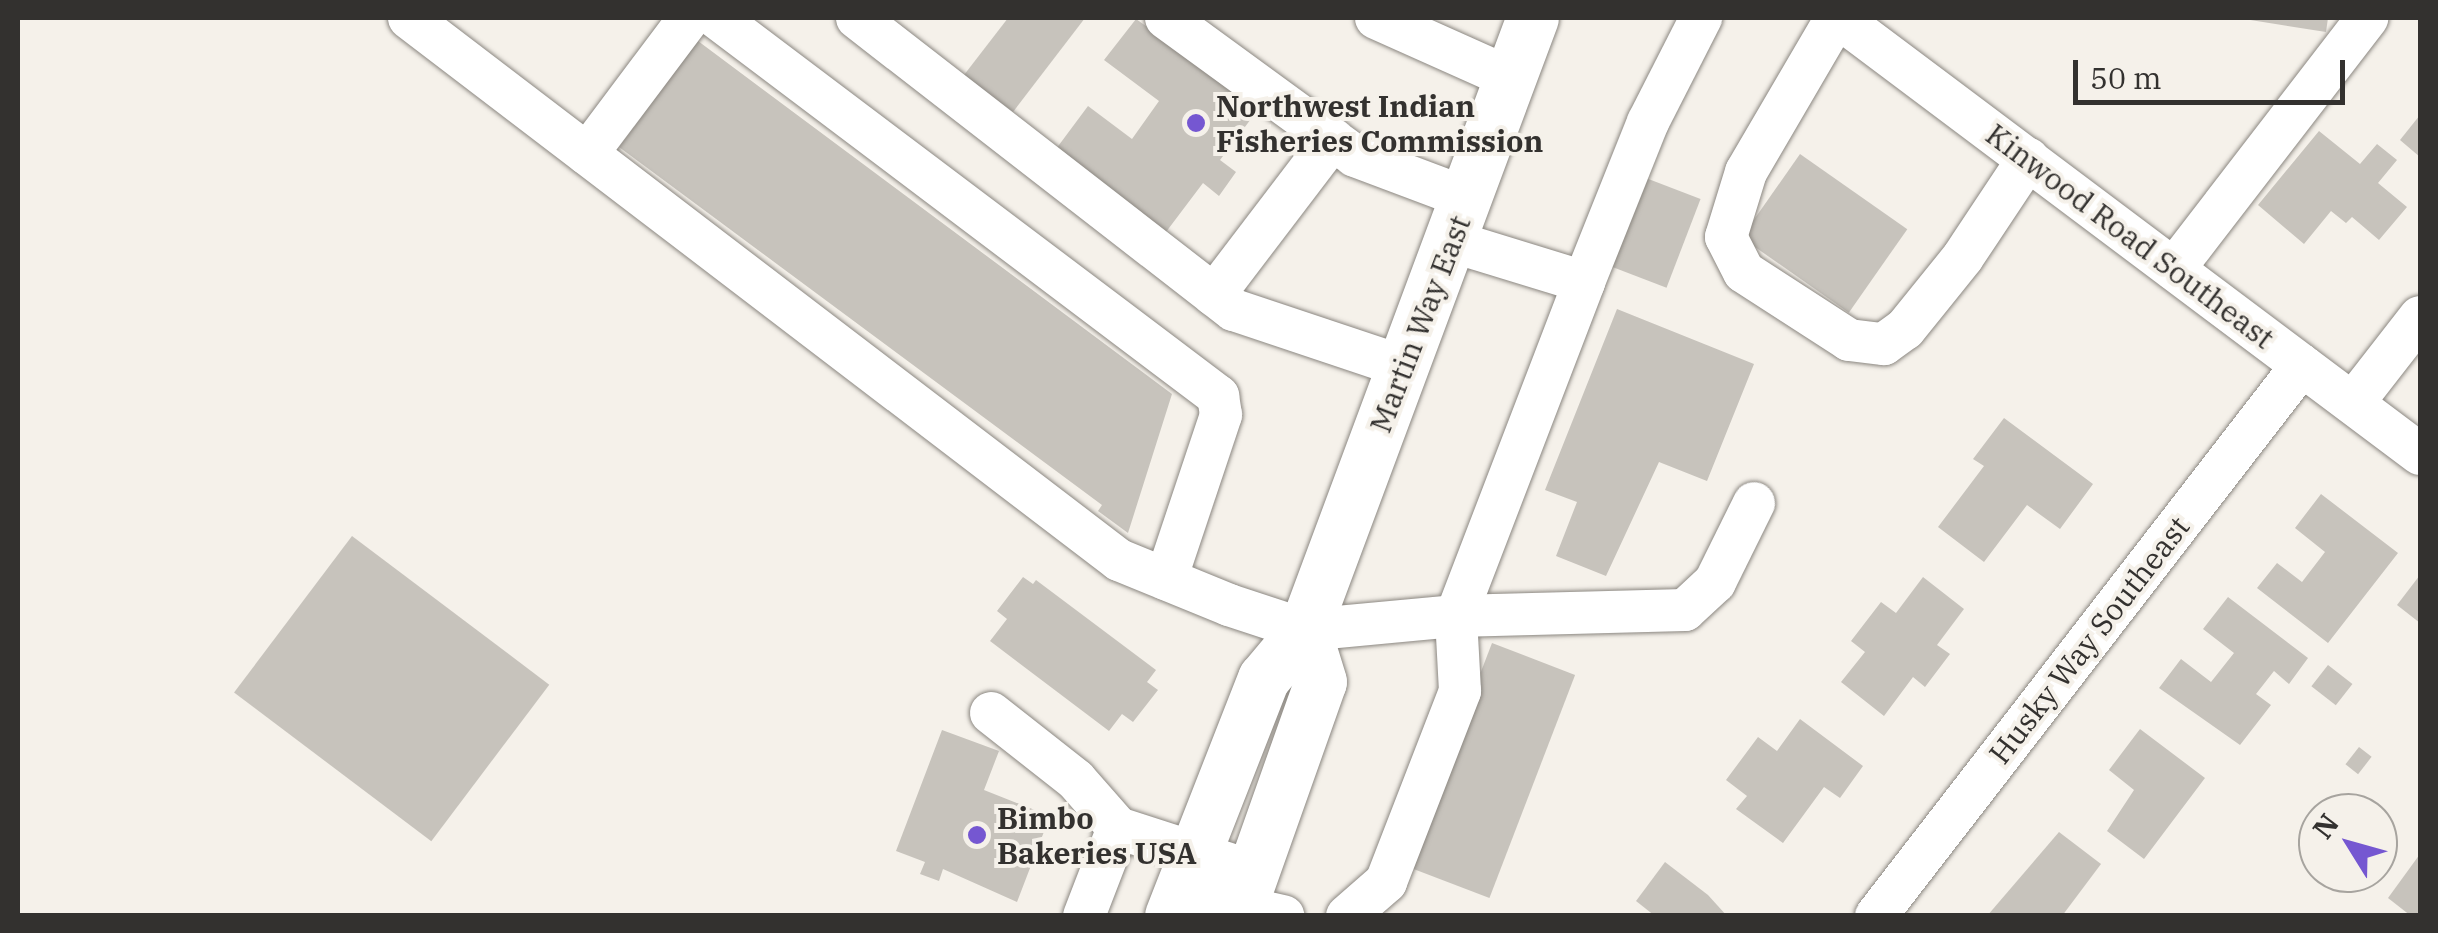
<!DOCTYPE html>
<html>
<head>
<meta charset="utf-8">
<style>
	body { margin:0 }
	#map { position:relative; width:2438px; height:933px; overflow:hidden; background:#f5f1ea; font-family:"IBM Plex Serif",serif }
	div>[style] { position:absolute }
	.building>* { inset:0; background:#c7c3bc; transform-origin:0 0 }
	.roads { filter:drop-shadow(0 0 2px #8b8781) drop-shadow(0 0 2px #8b8781) }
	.minor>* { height:42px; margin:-21px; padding:0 21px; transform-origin:21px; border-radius:21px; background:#fff }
	.major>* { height:52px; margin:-26px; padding:0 26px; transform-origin:26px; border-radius:26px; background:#fff }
	.dots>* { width:28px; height:28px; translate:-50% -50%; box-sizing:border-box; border:5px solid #f5f1ea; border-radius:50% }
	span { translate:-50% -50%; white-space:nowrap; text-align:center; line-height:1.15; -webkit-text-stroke:8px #f5f1ea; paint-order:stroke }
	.poi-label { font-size:30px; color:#33312f; font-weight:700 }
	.left { translate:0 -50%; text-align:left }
	.street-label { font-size:30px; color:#33312f }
	.frame { position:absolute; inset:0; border:20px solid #33312f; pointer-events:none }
	.north { position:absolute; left:2298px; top:793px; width:100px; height:100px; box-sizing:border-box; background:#f5f1ea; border:2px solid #a7a49f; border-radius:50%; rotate:307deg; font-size:28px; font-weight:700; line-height:40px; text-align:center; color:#33312f }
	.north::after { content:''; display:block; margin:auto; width:35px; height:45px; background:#7557d1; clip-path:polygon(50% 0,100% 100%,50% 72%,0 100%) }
	.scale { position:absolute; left:2073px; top:60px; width:272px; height:45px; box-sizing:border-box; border:5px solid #33312f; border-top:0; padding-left:12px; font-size:30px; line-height:35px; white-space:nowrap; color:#33312f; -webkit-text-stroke:8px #f5f1ea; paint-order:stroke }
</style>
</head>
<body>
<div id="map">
	<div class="building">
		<i style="clip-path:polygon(1008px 18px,1085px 18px,1013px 112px,964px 75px)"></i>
		<i style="clip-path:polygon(2238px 18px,2328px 18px,2326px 32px)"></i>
		<i style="clip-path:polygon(1136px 19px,1260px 107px,1220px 160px,1236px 172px,1219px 196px,1203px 183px,1166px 232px,1056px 149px,1088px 106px,1132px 139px,1159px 101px,1104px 60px)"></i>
		<i style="clip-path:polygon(698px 41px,1172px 394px,1128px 533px,1098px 511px,1102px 505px,619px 147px)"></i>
		<i style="clip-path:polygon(2420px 115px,2420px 157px,2400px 140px)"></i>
		<i style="clip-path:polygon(2319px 131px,2360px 164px,2377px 144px,2397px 160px,2378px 183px,2407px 207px,2379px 240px,2352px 217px,2346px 223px,2331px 211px,2304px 244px,2258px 205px)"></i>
		<i style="left:1800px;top:154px;width:131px;height:102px;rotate:35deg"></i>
		<i style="left:1638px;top:175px;width:67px;height:95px;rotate:21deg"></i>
		<i style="clip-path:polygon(1617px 309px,1754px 364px,1707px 481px,1659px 462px,1606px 576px,1556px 556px,1577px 502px,1545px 490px)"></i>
		<i style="clip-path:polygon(2004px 418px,2093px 484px,2060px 529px,2027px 505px,1984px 562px,1938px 527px,1984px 466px,1973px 459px)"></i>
		<i style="clip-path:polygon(2321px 494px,2398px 553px,2328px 643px,2257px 588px,2277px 563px,2302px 582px,2325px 552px,2295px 528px)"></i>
		<i style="left:352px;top:536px;width:247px;height:196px;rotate:37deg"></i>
		<i style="clip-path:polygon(2420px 575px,2420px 623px,2397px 605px)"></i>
		<i style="clip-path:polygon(1023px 577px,1033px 584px,1036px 580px,1156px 670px,1147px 682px,1158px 690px,1133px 722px,1122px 714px,1109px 731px,990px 641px,1007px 619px,997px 611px)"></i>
		<i style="clip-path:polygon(1923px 577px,1964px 609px,1937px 645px,1950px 654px,1925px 687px,1913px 677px,1884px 716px,1841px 682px,1865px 652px,1851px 641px,1881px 602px,1896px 613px)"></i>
		<i style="clip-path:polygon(2228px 597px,2308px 658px,2289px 684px,2274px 671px,2256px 694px,2271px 705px,2240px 745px,2159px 688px,2181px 659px,2211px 682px,2234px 653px,2203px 629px)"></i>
		<i style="left:1492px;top:643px;width:89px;height:239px;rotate:21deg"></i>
		<i style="left:2328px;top:665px;width:31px;height:27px;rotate:38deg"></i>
		<i style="clip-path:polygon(1800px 719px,1863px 766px,1840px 798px,1824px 787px,1783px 843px,1736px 809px,1747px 796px,1726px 780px,1758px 737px,1777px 751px)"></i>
		<i style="clip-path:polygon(2140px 729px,2205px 778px,2144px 859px,2107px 831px,2134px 790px,2109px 770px)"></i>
		<i style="clip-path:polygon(942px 730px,999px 751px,984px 790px,1050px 816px,1017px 902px,943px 869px,939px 881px,920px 874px,925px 862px,896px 851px)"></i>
		<i style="left:2359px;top:747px;width:16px;height:22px;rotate:38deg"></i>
		<i style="clip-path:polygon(2059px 832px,2101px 864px,2062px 916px,1987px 916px)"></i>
		<i style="clip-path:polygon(2420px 854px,2420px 916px,2411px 916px,2388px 898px)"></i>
		<i style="clip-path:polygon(1665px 862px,1708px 895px,1727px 916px,1655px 916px,1636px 901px)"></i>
	</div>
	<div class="roads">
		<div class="minor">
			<i style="left:409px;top:18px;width:893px;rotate:37.36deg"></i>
			<i style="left:1119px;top:560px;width:119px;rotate:22.2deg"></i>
			<i style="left:1229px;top:605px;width:80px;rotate:18.2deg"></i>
			<i style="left:1305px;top:630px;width:152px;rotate:-5.3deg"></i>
			<i style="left:1456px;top:616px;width:229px;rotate:-1.5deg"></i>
			<i style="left:1685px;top:610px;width:41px;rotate:-43deg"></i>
			<i style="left:1715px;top:582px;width:88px;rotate:-63.7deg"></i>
			<i style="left:717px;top:18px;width:628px;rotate:37.03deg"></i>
			<i style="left:1218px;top:396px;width:19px;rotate:81deg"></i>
			<i style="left:1221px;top:415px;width:173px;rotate:108.5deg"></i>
			<i style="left:857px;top:18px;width:477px;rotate:37.8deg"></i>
			<i style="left:1234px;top:310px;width:179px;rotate:18.5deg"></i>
			<i style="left:1166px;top:18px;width:234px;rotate:36.1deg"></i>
			<i style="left:1355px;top:156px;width:120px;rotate:20.6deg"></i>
			<i style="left:1376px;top:18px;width:147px;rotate:24.1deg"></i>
			<i style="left:1836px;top:18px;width:178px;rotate:120.3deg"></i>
			<i style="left:1746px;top:172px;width:68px;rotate:107.1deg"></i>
			<i style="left:1726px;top:237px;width:39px;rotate:63deg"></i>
			<i style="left:1744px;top:272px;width:125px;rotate:32.9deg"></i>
			<i style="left:1849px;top:340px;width:35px;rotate:7deg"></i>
			<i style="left:1884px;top:344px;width:26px;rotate:-36deg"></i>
			<i style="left:1905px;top:329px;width:92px;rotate:-51.1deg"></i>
			<i style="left:1963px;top:257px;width:118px;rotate:-56.4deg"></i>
			<i style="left:1839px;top:18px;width:726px;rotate:36.89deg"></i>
			<i style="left:587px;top:154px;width:170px;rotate:-53.1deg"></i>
			<i style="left:1451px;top:241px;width:139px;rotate:17.1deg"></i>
			<i style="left:1584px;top:282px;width:172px;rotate:-68.2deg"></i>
			<i style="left:1648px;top:122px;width:117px;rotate:-63deg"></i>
			<i style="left:2174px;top:269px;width:317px;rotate:-52.4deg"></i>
			<i style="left:1214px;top:295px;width:196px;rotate:-52.7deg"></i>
			<i style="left:2353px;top:403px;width:109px;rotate:-52.1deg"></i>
			<i style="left:991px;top:713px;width:108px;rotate:38.2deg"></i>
			<i style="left:1076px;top:780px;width:64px;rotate:48.8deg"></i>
			<i style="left:1118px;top:828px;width:143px;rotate:17.9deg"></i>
			<i style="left:1180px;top:893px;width:106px;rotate:12.6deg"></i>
			<i style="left:1084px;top:916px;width:94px;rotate:-68.9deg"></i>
			<i style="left:1347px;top:916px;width:52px;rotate:-41.1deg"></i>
			<i style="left:1386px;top:882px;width:205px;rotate:-68.8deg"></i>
			<i style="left:1460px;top:691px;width:75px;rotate:-93.1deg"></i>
			<i style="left:1456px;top:616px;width:358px;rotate:-69deg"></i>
			<i style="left:1876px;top:916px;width:696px;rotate:-52.29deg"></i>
		</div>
		<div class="major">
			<i style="left:1171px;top:916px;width:255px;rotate:-68.6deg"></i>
			<i style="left:1264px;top:679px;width:64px;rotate:-50.1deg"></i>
			<i style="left:1305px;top:630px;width:653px;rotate:-69.57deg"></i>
			<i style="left:1238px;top:916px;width:248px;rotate:-70.5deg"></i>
			<i style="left:1321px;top:682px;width:54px;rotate:-107.1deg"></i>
		</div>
	</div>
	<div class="dots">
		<i style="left:1196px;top:123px;background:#7557d1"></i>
		<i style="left:977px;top:835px;background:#7557d1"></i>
	</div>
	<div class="poi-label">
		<span class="left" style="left:1216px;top:123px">Northwest Indian<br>Fisheries Commission</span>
		<span class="left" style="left:997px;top:835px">Bimbo<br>Bakeries USA</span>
	</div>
	<div class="street-label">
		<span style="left:2130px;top:236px;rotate:37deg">Kinwood Road Southeast</span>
		<span style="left:1420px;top:324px;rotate:-69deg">Martin Way East</span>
		<span style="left:2089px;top:640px;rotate:-52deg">Husky Way Southeast</span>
	</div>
	<div class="frame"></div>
	<div class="north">N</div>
	<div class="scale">50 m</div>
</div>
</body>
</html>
